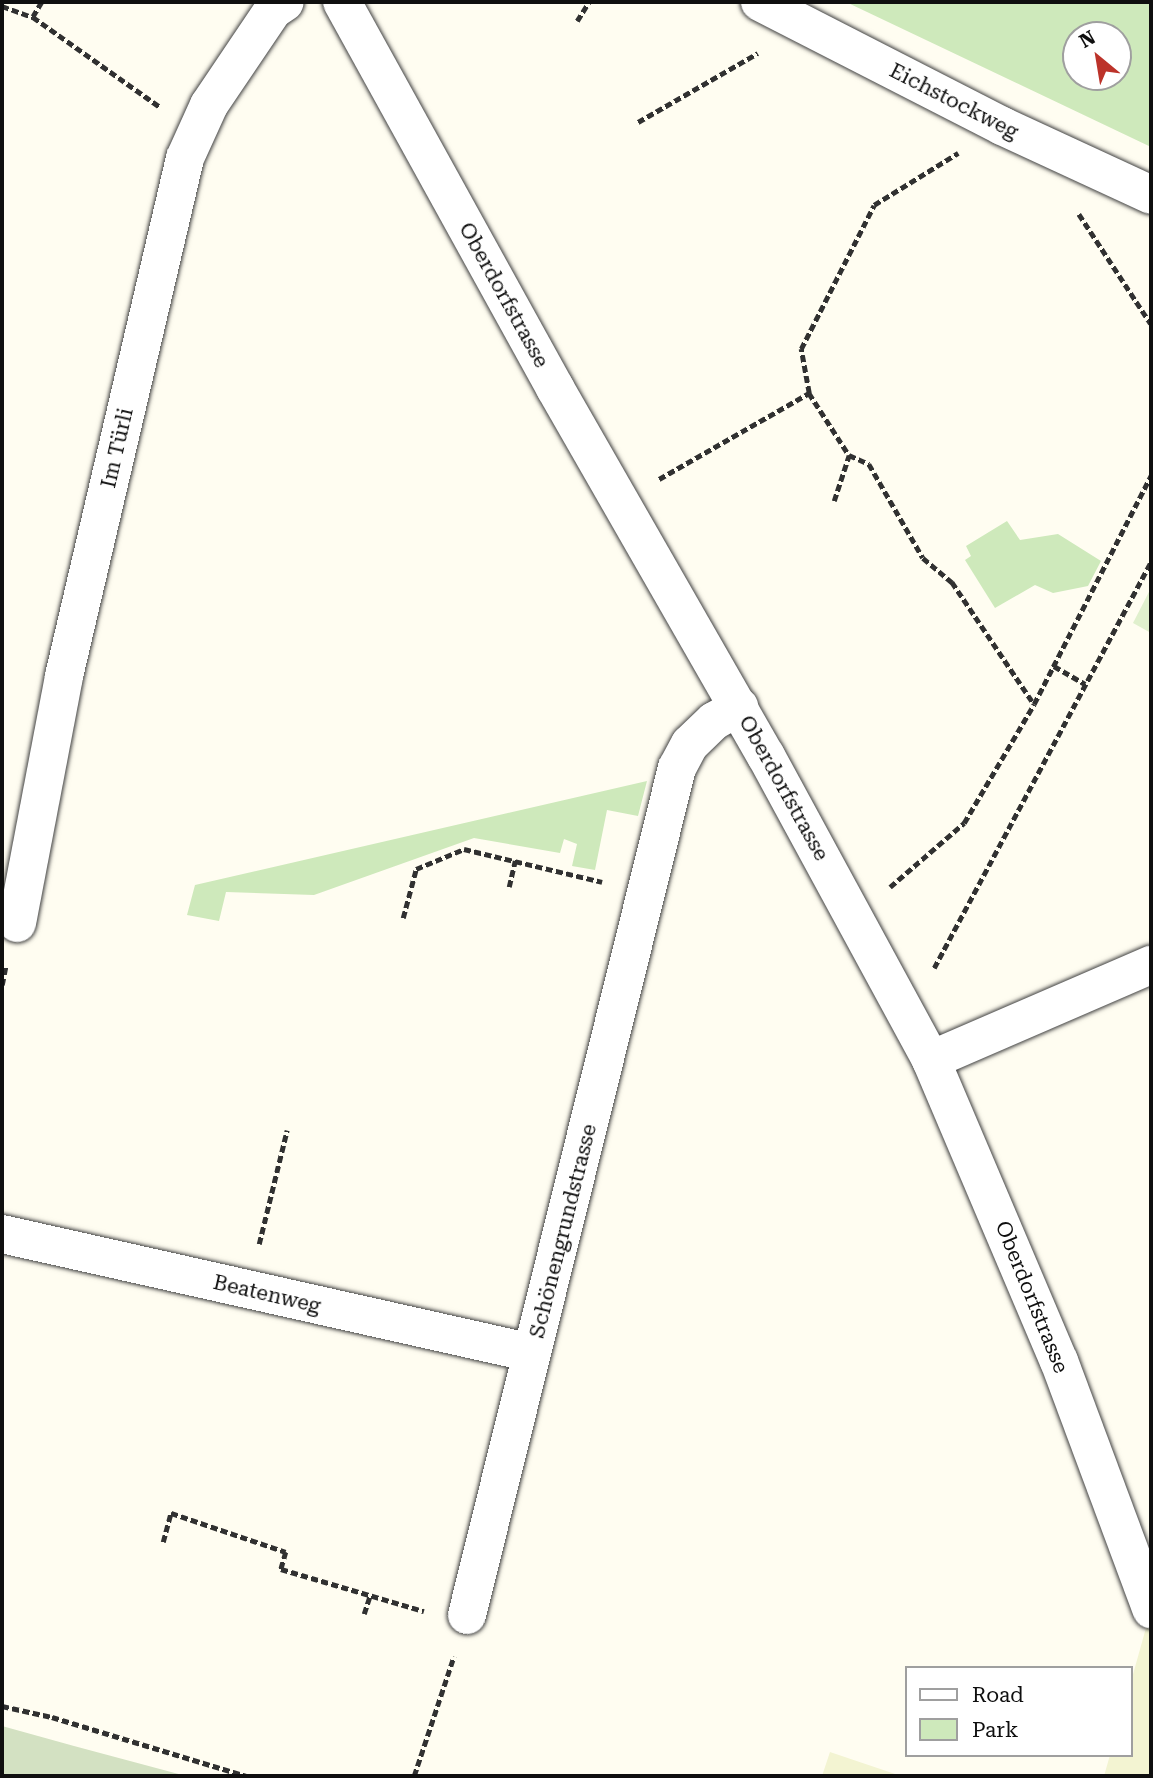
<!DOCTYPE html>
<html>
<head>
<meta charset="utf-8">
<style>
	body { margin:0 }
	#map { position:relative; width:1153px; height:1778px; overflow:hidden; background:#fffdf1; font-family:"Roboto Serif",serif }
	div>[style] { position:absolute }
	.farmland>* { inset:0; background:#f3f4d2 }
	.green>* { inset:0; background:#cee9bb }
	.cemetery>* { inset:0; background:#d3e1c2 }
	.pitch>* { inset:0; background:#e0f0cd }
	.path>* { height:4.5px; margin-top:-2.25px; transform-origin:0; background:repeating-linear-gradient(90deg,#313131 0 7px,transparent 0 10.5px) }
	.roads { filter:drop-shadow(0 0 2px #424242) drop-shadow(0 0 2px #424242) }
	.minor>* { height:38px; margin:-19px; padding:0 19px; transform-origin:19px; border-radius:19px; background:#fff }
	span { translate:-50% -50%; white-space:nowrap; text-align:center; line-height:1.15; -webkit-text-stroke:7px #fff; paint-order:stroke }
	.street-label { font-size:21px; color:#0f0f0f }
	.frame { position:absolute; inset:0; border:4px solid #0f0f0f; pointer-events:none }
	.legend { position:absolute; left:905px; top:1666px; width:228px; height:91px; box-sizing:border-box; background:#fff; border:2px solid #9f9f9f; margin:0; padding:9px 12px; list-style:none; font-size:21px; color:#0f0f0f }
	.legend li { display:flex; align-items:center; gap:14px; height:35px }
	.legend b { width:35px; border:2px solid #9f9f9f }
	.north { position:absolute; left:1062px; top:21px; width:70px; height:70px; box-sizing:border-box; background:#fff; border:2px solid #9f9f9f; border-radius:50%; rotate:330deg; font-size:19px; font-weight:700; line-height:28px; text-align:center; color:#0f0f0f }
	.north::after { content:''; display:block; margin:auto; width:24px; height:32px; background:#bc332a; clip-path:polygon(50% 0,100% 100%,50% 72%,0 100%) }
</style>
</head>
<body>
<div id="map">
	<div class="farmland">
		<i style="clip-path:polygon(1151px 1610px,1151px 1776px,1104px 1776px,1110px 1755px,1130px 1755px,1130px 1685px)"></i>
		<i style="clip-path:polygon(830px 1752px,901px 1776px,822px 1776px)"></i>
	</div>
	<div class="green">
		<i style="clip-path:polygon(evenodd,846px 2px,1151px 2px,1151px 147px,846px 2px,1076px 35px,1118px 35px,1118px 77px,1076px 77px,1076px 35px)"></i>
		<i style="clip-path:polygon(1007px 521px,1020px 540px,1058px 534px,1101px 561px,1088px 586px,1053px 593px,1035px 585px,995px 608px,965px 560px,971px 556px,966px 546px)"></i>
		<i style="clip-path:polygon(647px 781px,638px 816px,607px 810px,595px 870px,572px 866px,577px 844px,564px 839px,560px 853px,474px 838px,314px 895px,226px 892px,219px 921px,187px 915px,195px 885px)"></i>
	</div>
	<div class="cemetery">
		<i style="clip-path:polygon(2px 1726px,74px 1746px,186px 1776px,2px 1776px)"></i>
	</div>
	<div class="pitch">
		<i style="clip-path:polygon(1151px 588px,1151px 633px,1133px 623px)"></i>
	</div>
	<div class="path">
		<i style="left:42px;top:2px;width:17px;rotate:121deg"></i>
		<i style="left:33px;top:17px;width:156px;rotate:35.3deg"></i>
		<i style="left:2px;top:6px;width:33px;rotate:20deg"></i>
		<i style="left:577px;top:21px;width:22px;rotate:-58deg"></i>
		<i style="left:638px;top:122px;width:138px;rotate:-29.9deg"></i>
		<i style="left:1079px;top:214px;width:131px;rotate:56.8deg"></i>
		<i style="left:809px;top:393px;width:74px;rotate:57.2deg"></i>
		<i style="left:849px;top:455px;width:22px;rotate:24deg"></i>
		<i style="left:869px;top:464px;width:108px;rotate:60.1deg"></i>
		<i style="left:923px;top:558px;width:38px;rotate:40deg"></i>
		<i style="left:952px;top:582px;width:147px;rotate:56.1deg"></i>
		<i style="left:659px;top:479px;width:173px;rotate:-29.8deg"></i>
		<i style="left:809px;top:393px;width:45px;rotate:-100.3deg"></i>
		<i style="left:801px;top:349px;width:161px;rotate:-63.1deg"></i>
		<i style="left:874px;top:205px;width:99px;rotate:-31.8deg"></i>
		<i style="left:834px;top:501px;width:48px;rotate:-71.9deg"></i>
		<i style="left:1054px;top:666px;width:36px;rotate:30deg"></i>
		<i style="left:509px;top:887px;width:27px;rotate:-77deg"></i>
		<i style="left:890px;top:887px;width:98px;rotate:-40.9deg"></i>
		<i style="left:964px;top:823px;width:138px;rotate:-59.5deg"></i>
		<i style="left:1034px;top:704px;width:257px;rotate:-62.9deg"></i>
		<i style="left:403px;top:918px;width:51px;rotate:-75.1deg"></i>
		<i style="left:416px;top:869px;width:52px;rotate:-22.6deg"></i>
		<i style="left:464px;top:849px;width:142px;rotate:13.4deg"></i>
		<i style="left:934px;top:968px;width:460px;rotate:-61.9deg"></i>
		<i style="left:2px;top:985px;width:20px;rotate:-79deg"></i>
		<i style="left:259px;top:1244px;width:117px;rotate:-76.2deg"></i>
		<i style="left:163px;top:1542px;width:30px;rotate:-75deg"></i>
		<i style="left:171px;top:1513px;width:121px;rotate:18.7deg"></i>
		<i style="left:286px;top:1552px;width:18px;rotate:106deg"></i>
		<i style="left:281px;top:1569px;width:149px;rotate:16.4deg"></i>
		<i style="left:364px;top:1614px;width:20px;rotate:-72deg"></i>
		<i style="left:2px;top:1706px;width:51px;rotate:12.4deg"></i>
		<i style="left:52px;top:1717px;width:203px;rotate:16.9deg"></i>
		<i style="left:414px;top:1776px;width:126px;rotate:-71.6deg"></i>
	</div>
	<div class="roads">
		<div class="minor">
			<i style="left:342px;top:2px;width:441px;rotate:61.1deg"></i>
			<i style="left:555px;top:388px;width:424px;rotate:60.2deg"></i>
			<i style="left:766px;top:756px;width:346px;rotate:61.5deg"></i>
			<i style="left:931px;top:1060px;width:327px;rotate:67deg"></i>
			<i style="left:1059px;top:1361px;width:265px;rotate:69.6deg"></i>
			<i style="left:760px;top:2px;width:272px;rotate:27.1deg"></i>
			<i style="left:1002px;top:126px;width:164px;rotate:24.8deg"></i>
			<i style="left:17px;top:923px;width:251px;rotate:-79.2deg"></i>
			<i style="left:64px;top:676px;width:532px;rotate:-76.85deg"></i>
			<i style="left:185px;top:158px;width:58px;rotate:-65.6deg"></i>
			<i style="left:209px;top:105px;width:115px;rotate:-56deg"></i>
			<i style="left:273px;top:10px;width:14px;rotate:-34deg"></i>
			<i style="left:931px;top:1060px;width:240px;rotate:-23.4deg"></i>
			<i style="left:2px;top:1234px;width:543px;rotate:12.65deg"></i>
			<i style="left:467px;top:1615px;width:873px;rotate:-76.08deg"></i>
			<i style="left:677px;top:768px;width:27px;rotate:-62deg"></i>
			<i style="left:690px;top:744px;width:33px;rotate:-44deg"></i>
			<i style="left:714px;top:721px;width:29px;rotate:-29deg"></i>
		</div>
	</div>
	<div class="street-label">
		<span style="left:954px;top:101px;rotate:27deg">Eichstockweg</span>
		<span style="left:504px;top:295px;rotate:61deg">Oberdorfstrasse</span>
		<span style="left:117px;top:448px;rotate:-77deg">Im Türli</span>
		<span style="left:784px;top:788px;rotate:61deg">Oberdorfstrasse</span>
		<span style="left:563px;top:1231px;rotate:-76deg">Schönengrundstrasse</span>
		<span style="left:267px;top:1294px;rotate:13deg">Beatenweg</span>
		<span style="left:1032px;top:1297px;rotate:68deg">Oberdorfstrasse</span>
	</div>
	<div class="frame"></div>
	<ul class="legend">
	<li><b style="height:9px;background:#fff"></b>Road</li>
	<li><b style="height:19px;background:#cee9bb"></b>Park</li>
	</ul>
	<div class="north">N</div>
</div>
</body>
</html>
